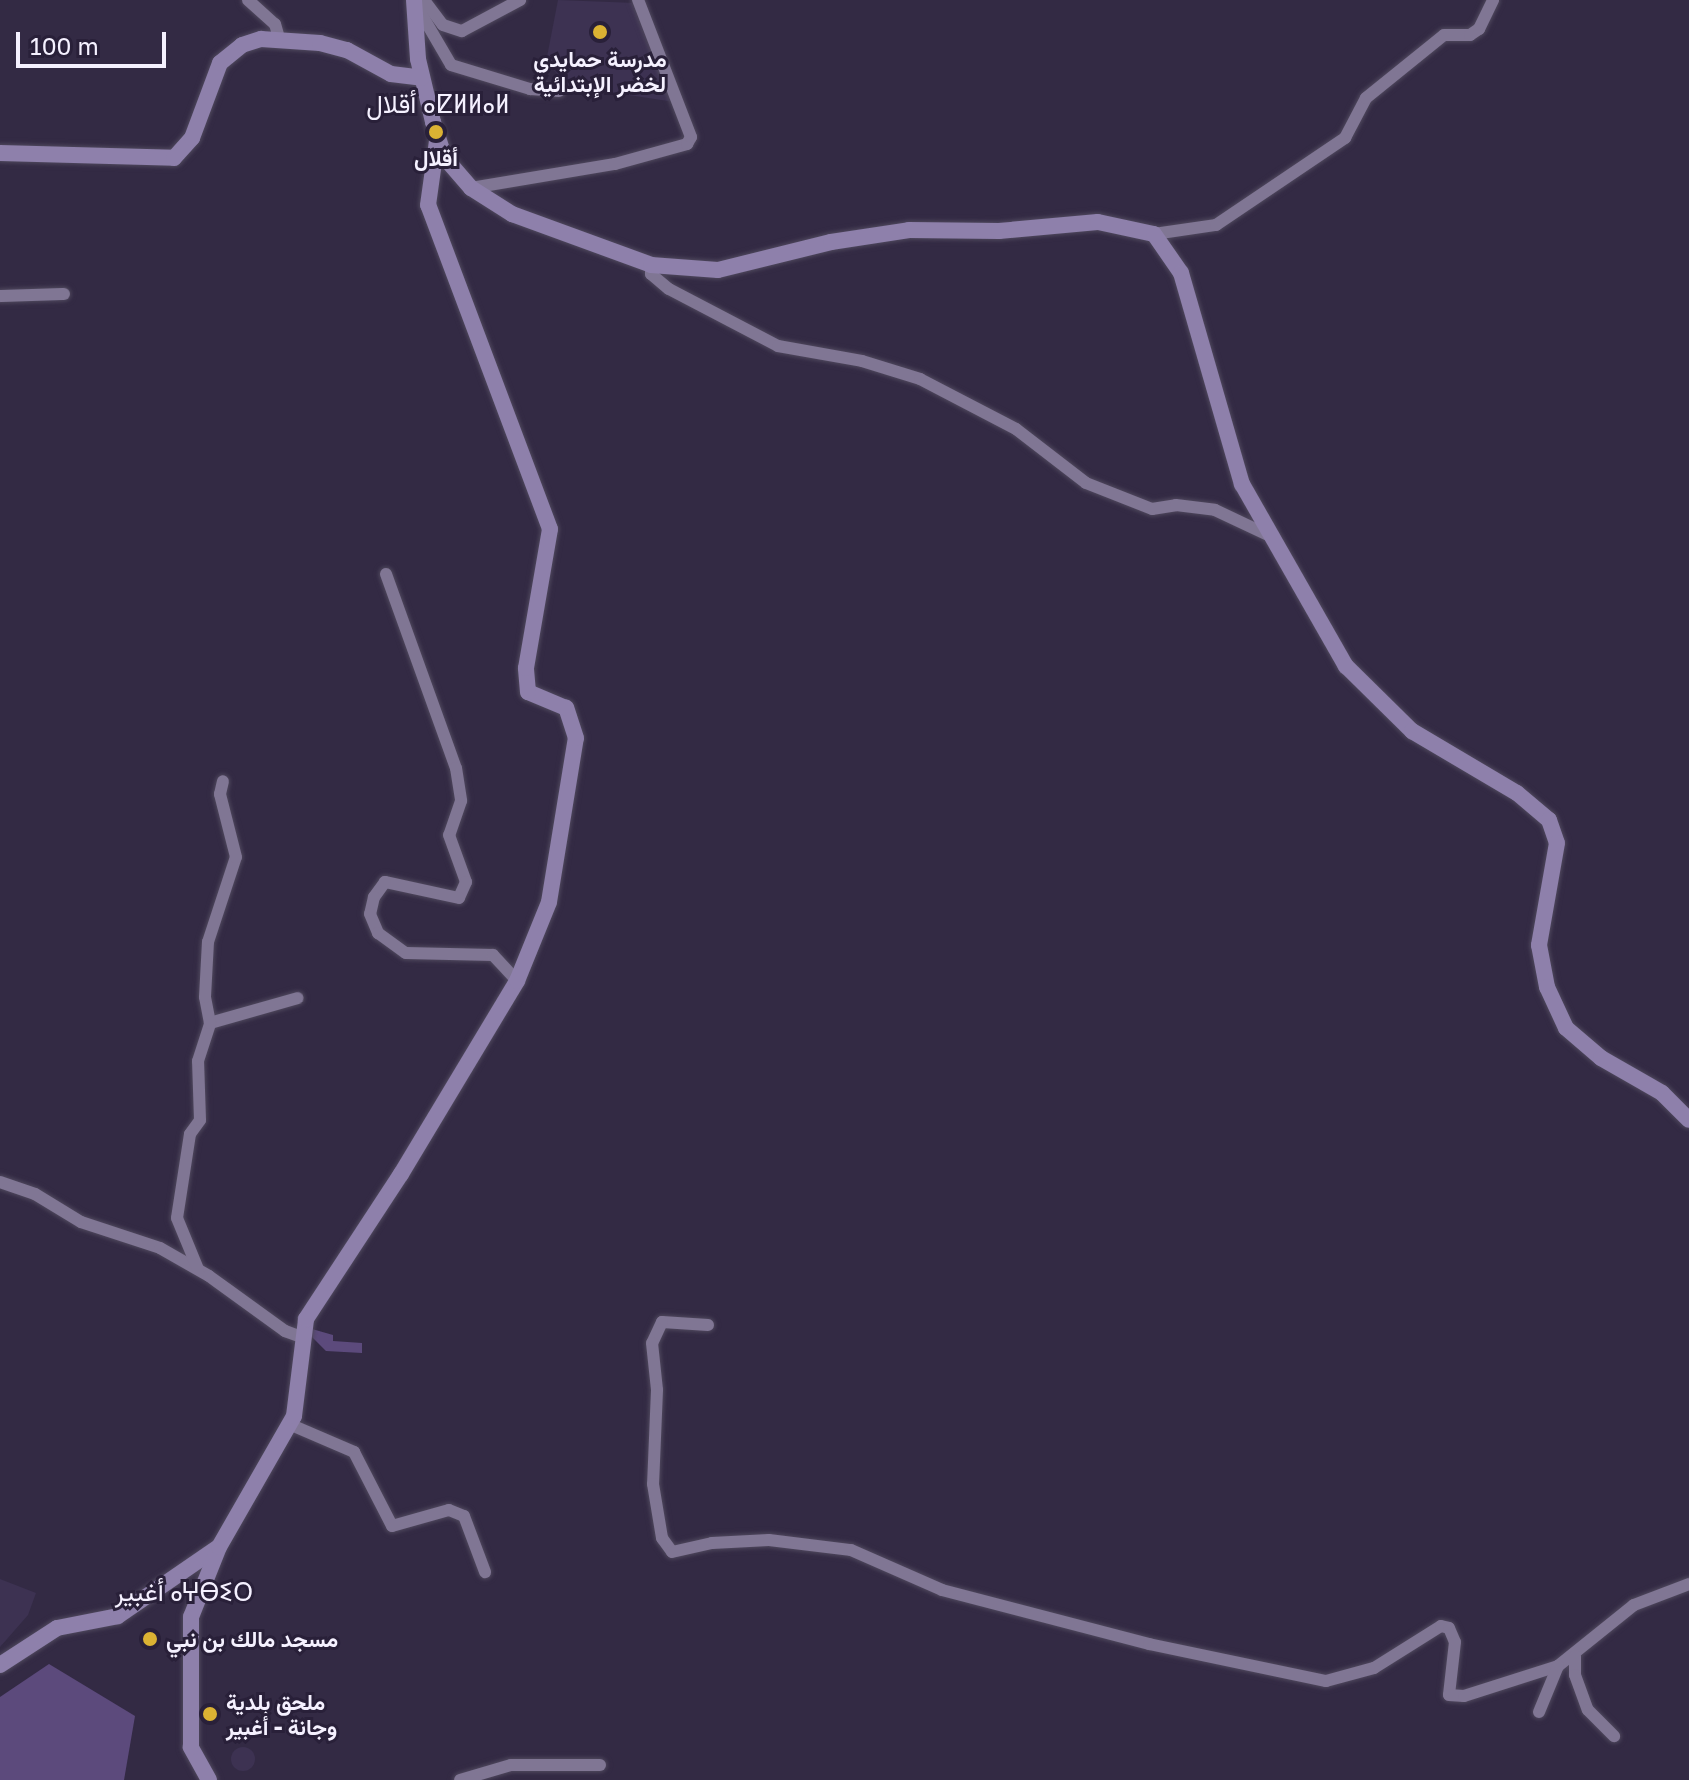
<!DOCTYPE html>
<html>
<head>
<meta charset="utf-8">
<style>
	body { margin:0 }
	#map { position:relative; width:1689px; height:1780px; overflow:hidden; background:#332a44; font-family:"Golos Text",Vazirmatn,"Noto Sans Tifinagh",sans-serif }
	div>[style] { position:absolute }
	.built>* { inset:0; background:#3d3252 }
	.round { border-radius:50% }
	.green>* { inset:0; background:#5c4a7c }
	.roads { filter:drop-shadow(0 0 2px #4f485d) drop-shadow(0 0 2px #4f485d) }
	.street>* { height:12px; margin:-6px; padding:0 6px; transform-origin:6px; border-radius:6px; background:#807694 }
	.secondary>* { height:16px; margin:-8px; padding:0 8px; transform-origin:8px; border-radius:8px; background:#8e80ab }
	.dots>* { width:22px; height:22px; translate:-50% -50%; box-sizing:border-box; border:4px solid #292039; border-radius:50% }
	span { translate:-50% -50%; white-space:nowrap; text-align:center; line-height:1.15; -webkit-text-stroke:6px #292039; paint-order:stroke }
	.poi-label { font-size:22px; color:#f5f1ff; font-weight:700 }
	.left { translate:0 -50%; text-align:left }
	.quarter-label { font-size:26px; color:#f5f1ff }
	.scale { position:absolute; left:16px; top:32px; width:150px; height:36px; box-sizing:border-box; border:4px solid #f5f1ff; border-top:0; padding-left:10px; font-size:24px; line-height:28px; white-space:nowrap; color:#f5f1ff; -webkit-text-stroke:6px #292039; paint-order:stroke }
</style>
</head>
<body>
<div id="map">
	<div class="built">
		<i style="clip-path:polygon(558px 0,636px 3px,674px 102px,570px 86px,546px 62px)"></i>
		<i style="clip-path:polygon(0 1579px,36px 1593px,28px 1615px,0 1647px)"></i>
		<i class="round" style="left:231px;top:1747px;width:24px;height:24px"></i>
	</div>
	<div class="green">
		<i style="clip-path:polygon(312px 1329px,333px 1335px,333px 1341px,362px 1343px,362px 1353px,326px 1351px,311px 1336px)"></i>
		<i style="clip-path:polygon(49px 1664px,135px 1716px,124px 1780px,0 1780px,0 1697px)"></i>
	</div>
	<div class="roads">
		<div class="street">
			<i style="left:248px;top:0;width:36px;rotate:42deg"></i>
			<i style="left:275px;top:24px;width:15px;rotate:74deg"></i>
			<i style="left:424px;top:0;width:31px;rotate:53deg"></i>
			<i style="left:443px;top:25px;width:20px;rotate:18deg"></i>
			<i style="left:462px;top:31px;width:66px;rotate:-28.1deg"></i>
			<i style="left:416px;top:5px;width:69px;rotate:59.7deg"></i>
			<i style="left:451px;top:65px;width:83px;rotate:16.9deg"></i>
			<i style="left:530px;top:89px;width:29px;rotate:4deg"></i>
			<i style="left:471px;top:188px;width:146px;rotate:-9.5deg"></i>
			<i style="left:615px;top:164px;width:75px;rotate:-15.5deg"></i>
			<i style="left:687px;top:144px;width:8px;rotate:-60deg"></i>
			<i style="left:691px;top:137px;width:147px;rotate:-111.1deg"></i>
			<i style="left:1154px;top:234px;width:63px;rotate:-8.3deg"></i>
			<i style="left:1216px;top:225px;width:156px;rotate:-34deg"></i>
			<i style="left:1345px;top:138px;width:45px;rotate:-62.3deg"></i>
			<i style="left:1366px;top:98px;width:100px;rotate:-38.9deg"></i>
			<i style="left:1444px;top:35px;width:26px"></i>
			<i style="left:1470px;top:35px;width:11px;rotate:-34deg"></i>
			<i style="left:1479px;top:29px;width:32px;rotate:-64deg"></i>
			<i style="left:651px;top:265px;width:9px;rotate:90deg"></i>
			<i style="left:651px;top:274px;width:23px;rotate:40deg"></i>
			<i style="left:669px;top:289px;width:123px;rotate:27.6deg"></i>
			<i style="left:778px;top:346px;width:85px;rotate:10.1deg"></i>
			<i style="left:862px;top:361px;width:61px;rotate:17.2deg"></i>
			<i style="left:920px;top:379px;width:108px;rotate:27.5deg"></i>
			<i style="left:1016px;top:429px;width:88px;rotate:37.6deg"></i>
			<i style="left:1086px;top:483px;width:71px;rotate:21.5deg"></i>
			<i style="left:1152px;top:509px;width:24px;rotate:-9deg"></i>
			<i style="left:1176px;top:505px;width:39px;rotate:7deg"></i>
			<i style="left:1215px;top:510px;width:63px;rotate:25.3deg"></i>
			<i style="left:0;top:296px;width:64px;rotate:-1.8deg"></i>
			<i style="left:386px;top:574px;width:206px;rotate:70.2deg"></i>
			<i style="left:456px;top:768px;width:33px;rotate:81deg"></i>
			<i style="left:461px;top:801px;width:36px;rotate:109deg"></i>
			<i style="left:449px;top:835px;width:50px;rotate:70.1deg"></i>
			<i style="left:466px;top:882px;width:17px;rotate:114deg"></i>
			<i style="left:459px;top:898px;width:76px;rotate:-167.8deg"></i>
			<i style="left:385px;top:882px;width:19px;rotate:126deg"></i>
			<i style="left:374px;top:897px;width:17px;rotate:103deg"></i>
			<i style="left:370px;top:914px;width:21px;rotate:67deg"></i>
			<i style="left:378px;top:933px;width:34px;rotate:36deg"></i>
			<i style="left:406px;top:953px;width:87px;rotate:1.3deg"></i>
			<i style="left:493px;top:955px;width:35px;rotate:47deg"></i>
			<i style="left:210px;top:1023px;width:91px;rotate:-15.9deg"></i>
			<i style="left:0;top:1182px;width:37px;rotate:19deg"></i>
			<i style="left:35px;top:1194px;width:54px;rotate:31.3deg"></i>
			<i style="left:81px;top:1222px;width:83px;rotate:18.2deg"></i>
			<i style="left:160px;top:1248px;width:56px;rotate:29.7deg"></i>
			<i style="left:209px;top:1276px;width:94px;rotate:35.9deg"></i>
			<i style="left:285px;top:1331px;width:20px;rotate:20deg"></i>
			<i style="left:198px;top:1269px;width:55px;rotate:-112.4deg"></i>
			<i style="left:177px;top:1218px;width:85px;rotate:-81.2deg"></i>
			<i style="left:190px;top:1134px;width:17px;rotate:-54deg"></i>
			<i style="left:200px;top:1120px;width:59px;rotate:-91.9deg"></i>
			<i style="left:198px;top:1061px;width:40px;rotate:-72deg"></i>
			<i style="left:210px;top:1023px;width:26px;rotate:-101deg"></i>
			<i style="left:205px;top:997px;width:55px;rotate:-86.9deg"></i>
			<i style="left:208px;top:942px;width:89px;rotate:-71.8deg"></i>
			<i style="left:236px;top:857px;width:65px;rotate:-104.3deg"></i>
			<i style="left:220px;top:794px;width:13px;rotate:-77deg"></i>
			<i style="left:708px;top:1325px;width:46px;rotate:-176.3deg"></i>
			<i style="left:662px;top:1322px;width:23px;rotate:115deg"></i>
			<i style="left:652px;top:1343px;width:47px;rotate:83.9deg"></i>
			<i style="left:657px;top:1390px;width:94px;rotate:92.4deg"></i>
			<i style="left:653px;top:1484px;width:55px;rotate:80.5deg"></i>
			<i style="left:662px;top:1538px;width:17px;rotate:54deg"></i>
			<i style="left:672px;top:1552px;width:41px;rotate:-12.7deg"></i>
			<i style="left:712px;top:1543px;width:57px;rotate:-3deg"></i>
			<i style="left:769px;top:1540px;width:83px;rotate:7deg"></i>
			<i style="left:851px;top:1550px;width:99px;rotate:23.7deg"></i>
			<i style="left:942px;top:1590px;width:214px;rotate:14.6deg"></i>
			<i style="left:1149px;top:1644px;width:181px;rotate:11.8deg"></i>
			<i style="left:1326px;top:1681px;width:50px;rotate:-15.2deg"></i>
			<i style="left:1374px;top:1668px;width:79px;rotate:-32.1deg"></i>
			<i style="left:1441px;top:1626px;width:8px;rotate:14deg"></i>
			<i style="left:1449px;top:1628px;width:15px;rotate:67deg"></i>
			<i style="left:1455px;top:1642px;width:53px;rotate:96.5deg"></i>
			<i style="left:1449px;top:1695px;width:15px;rotate:4deg"></i>
			<i style="left:1464px;top:1696px;width:99px;rotate:-17.7deg"></i>
			<i style="left:1558px;top:1666px;width:97px;rotate:-38.8deg"></i>
			<i style="left:1634px;top:1605px;width:59px;rotate:-20.9deg"></i>
			<i style="left:289px;top:1424px;width:71px;rotate:23.3deg"></i>
			<i style="left:354px;top:1452px;width:83px;rotate:62.8deg"></i>
			<i style="left:392px;top:1526px;width:59px;rotate:-15.7deg"></i>
			<i style="left:449px;top:1510px;width:16px;rotate:22deg"></i>
			<i style="left:464px;top:1516px;width:60px;rotate:69.4deg"></i>
			<i style="left:1575px;top:1656px;width:19px;rotate:90deg"></i>
			<i style="left:1575px;top:1675px;width:37px;rotate:70deg"></i>
			<i style="left:1588px;top:1710px;width:37px;rotate:45deg"></i>
			<i style="left:1539px;top:1712px;width:50px;rotate:-67.6deg"></i>
			<i style="left:460px;top:1780px;width:53px;rotate:-16.4deg"></i>
			<i style="left:511px;top:1765px;width:89px"></i>
		</div>
		<div class="secondary">
			<i style="left:414px;top:0;width:59px;rotate:86.1deg"></i>
			<i style="left:418px;top:59px;width:65px;rotate:76.6deg"></i>
			<i style="left:433px;top:122px;width:38px;rotate:72deg"></i>
			<i style="left:445px;top:158px;width:40px;rotate:49deg"></i>
			<i style="left:471px;top:188px;width:49px;rotate:32.4deg"></i>
			<i style="left:512px;top:214px;width:148px;rotate:20.1deg"></i>
			<i style="left:651px;top:265px;width:67px;rotate:4.3deg"></i>
			<i style="left:718px;top:270px;width:116px;rotate:-13.9deg"></i>
			<i style="left:831px;top:242px;width:79px;rotate:-8.7deg"></i>
			<i style="left:909px;top:230px;width:90px;rotate:0.6deg"></i>
			<i style="left:999px;top:231px;width:99px;rotate:-5.2deg"></i>
			<i style="left:1098px;top:222px;width:57px;rotate:12.1deg"></i>
			<i style="left:1154px;top:234px;width:47px;rotate:55.3deg"></i>
			<i style="left:1181px;top:273px;width:220px;rotate:73.9deg"></i>
			<i style="left:1242px;top:484px;width:210px;rotate:60.3deg"></i>
			<i style="left:1346px;top:666px;width:93px;rotate:44.6deg"></i>
			<i style="left:1412px;top:731px;width:122px;rotate:30.6deg"></i>
			<i style="left:1517px;top:793px;width:42px;rotate:40.2deg"></i>
			<i style="left:1549px;top:820px;width:24px;rotate:71deg"></i>
			<i style="left:1557px;top:843px;width:104px;rotate:100deg"></i>
			<i style="left:1539px;top:945px;width:43px;rotate:79.2deg"></i>
			<i style="left:1547px;top:987px;width:45px;rotate:65.1deg"></i>
			<i style="left:1566px;top:1028px;width:46px;rotate:40.6deg"></i>
			<i style="left:1601px;top:1058px;width:70px;rotate:29.8deg"></i>
			<i style="left:1662px;top:1093px;width:38px;rotate:45deg"></i>
			<i style="left:0;top:153px;width:174px;rotate:1.6deg"></i>
			<i style="left:174px;top:158px;width:27px;rotate:-48deg"></i>
			<i style="left:192px;top:138px;width:80px;rotate:-69.5deg"></i>
			<i style="left:220px;top:63px;width:28px;rotate:-39deg"></i>
			<i style="left:242px;top:45px;width:20px;rotate:-18deg"></i>
			<i style="left:261px;top:39px;width:59px;rotate:3.9deg"></i>
			<i style="left:320px;top:43px;width:28px;rotate:15deg"></i>
			<i style="left:347px;top:50px;width:50px;rotate:28.6deg"></i>
			<i style="left:391px;top:74px;width:31px;rotate:7deg"></i>
			<i style="left:0;top:1665px;width:68px;rotate:-33deg"></i>
			<i style="left:57px;top:1628px;width:62px;rotate:-11.1deg"></i>
			<i style="left:118px;top:1616px;width:120px;rotate:-34.5deg"></i>
			<i style="left:209px;top:1780px;width:38px;rotate:-119deg"></i>
			<i style="left:191px;top:1747px;width:130px;rotate:-90deg"></i>
			<i style="left:191px;top:1617px;width:75px;rotate:-68.2deg"></i>
			<i style="left:219px;top:1547px;width:151px;rotate:-60.2deg"></i>
			<i style="left:294px;top:1416px;width:98px;rotate:-82.9deg"></i>
			<i style="left:306px;top:1319px;width:173px;rotate:-56.8deg"></i>
			<i style="left:401px;top:1174px;width:225px;rotate:-59deg"></i>
			<i style="left:517px;top:981px;width:85px;rotate:-67.9deg"></i>
			<i style="left:549px;top:902px;width:166px;rotate:-80.7deg"></i>
			<i style="left:576px;top:738px;width:32px;rotate:-108deg"></i>
			<i style="left:566px;top:708px;width:41px;rotate:-157.2deg"></i>
			<i style="left:528px;top:692px;width:24px;rotate:-95deg"></i>
			<i style="left:526px;top:668px;width:141px;rotate:-80.2deg"></i>
			<i style="left:550px;top:529px;width:346px;rotate:-110.6deg"></i>
			<i style="left:428px;top:205px;width:65px;rotate:-82deg"></i>
		</div>
	</div>
	<div class="dots">
		<i style="left:600px;top:32px;background:#dbb233"></i>
		<i style="left:436px;top:132px;background:#dbb233"></i>
		<i style="left:150px;top:1639px;background:#dbb233"></i>
		<i style="left:210px;top:1714px;background:#dbb233"></i>
	</div>
	<div class="poi-label">
		<span style="left:600px;top:71px">مدرسة حمايدي<br>لخضر الإبتدائية</span>
		<span style="left:436px;top:158px">أقلال</span>
		<span class="left" style="left:166px;top:1639px">مسجد مالك بن نبي</span>
		<span class="left" style="left:226px;top:1714px">ملحق بلدية<br>وجانة - أغبير</span>
	</div>
	<div class="quarter-label">
		<span style="left:438px;top:104px">أقلال ⴰⵇⵍⵍⴰⵍ</span>
		<span style="left:184px;top:1592px">أغبير ⴰⵖⴱⵉⵔ</span>
	</div>
	<div class="scale">100 m</div>
</div>
</body>
</html>
